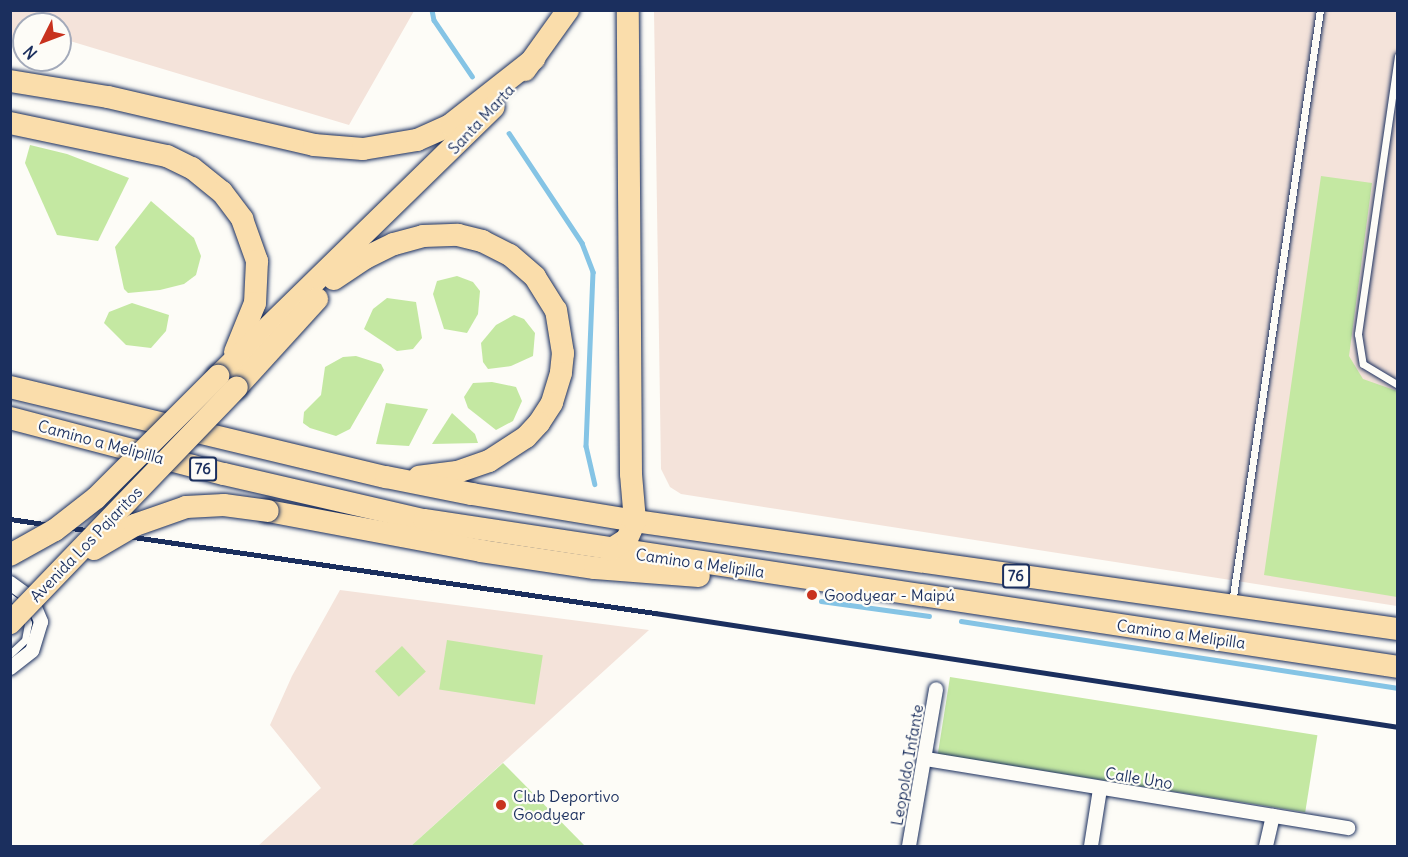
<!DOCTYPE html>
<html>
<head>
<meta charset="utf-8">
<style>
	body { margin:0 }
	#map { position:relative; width:1408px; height:857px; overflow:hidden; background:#fdfcf7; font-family:Delius,sans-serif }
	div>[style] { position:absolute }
	.built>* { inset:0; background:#f4e3da }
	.green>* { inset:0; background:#c4e8a2; transform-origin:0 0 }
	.stream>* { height:4.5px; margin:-2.25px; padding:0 2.25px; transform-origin:2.25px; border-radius:2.25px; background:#85c4e5 }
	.roads { filter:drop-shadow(0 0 2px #1b2f5e) drop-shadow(0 0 2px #1b2f5e) }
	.service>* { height:7px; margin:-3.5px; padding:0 3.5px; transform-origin:3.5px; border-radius:3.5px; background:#fdfcf7 }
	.minor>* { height:14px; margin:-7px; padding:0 7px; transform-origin:7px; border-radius:7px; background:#fdfcf7 }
	.primary>* { height:22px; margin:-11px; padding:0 11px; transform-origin:11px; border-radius:11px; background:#faddab }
	.rail>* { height:4.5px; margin:-2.25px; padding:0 2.25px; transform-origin:2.25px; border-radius:2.25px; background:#1b2f5e }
	.bridges { filter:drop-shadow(0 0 2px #1b2f5e) drop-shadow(0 0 2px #1b2f5e) }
	.primary-bridge>* { height:22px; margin:-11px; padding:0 11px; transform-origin:11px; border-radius:11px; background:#faddab }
	.dots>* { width:16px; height:16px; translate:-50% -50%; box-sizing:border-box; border:3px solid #fdfcf7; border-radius:50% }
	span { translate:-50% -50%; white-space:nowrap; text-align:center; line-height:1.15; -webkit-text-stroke:4.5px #fdfcf7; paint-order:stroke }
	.shield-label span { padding:2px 4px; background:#fdfcf7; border:2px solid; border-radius:4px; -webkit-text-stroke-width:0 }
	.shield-label { font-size:15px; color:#1b2f5e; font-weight:700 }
	.street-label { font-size:16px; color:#1b2f5e }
	.poi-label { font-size:16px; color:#1b2f5e }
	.left { translate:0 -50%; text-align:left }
	.frame { position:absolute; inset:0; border:12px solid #1b2f5e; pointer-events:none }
	.north { position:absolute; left:12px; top:12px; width:60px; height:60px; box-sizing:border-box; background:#fdfcf7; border:2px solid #a3aaba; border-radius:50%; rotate:228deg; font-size:16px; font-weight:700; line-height:24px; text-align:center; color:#1b2f5e }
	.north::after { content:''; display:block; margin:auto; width:21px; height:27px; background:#c8321e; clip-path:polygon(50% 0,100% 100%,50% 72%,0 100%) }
</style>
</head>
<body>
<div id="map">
	<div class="built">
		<i style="clip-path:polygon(11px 10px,414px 10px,414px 11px,349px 125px,60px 38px,60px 24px,24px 24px,24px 36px,11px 40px)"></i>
		<i style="clip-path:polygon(654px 11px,1397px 11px,1397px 606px,681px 494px,670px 487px,661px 469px)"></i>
		<i style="clip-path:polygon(340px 590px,649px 630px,411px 846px,258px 846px,321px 788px,270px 725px,292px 676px)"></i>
	</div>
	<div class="green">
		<i style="clip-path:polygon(30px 145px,67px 154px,129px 178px,98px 241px,57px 235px,25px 163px)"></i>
		<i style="clip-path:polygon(1321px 176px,1372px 183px,1349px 356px,1363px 379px,1397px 391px,1397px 597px,1264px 575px)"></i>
		<i style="clip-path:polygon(151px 201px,194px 238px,201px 256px,196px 275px,184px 284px,160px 290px,128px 293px,124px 289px,115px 247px)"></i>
		<i style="clip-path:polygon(457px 276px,473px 282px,480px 291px,478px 314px,467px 333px,444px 329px,433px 294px,437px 281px)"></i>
		<i style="clip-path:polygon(387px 298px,416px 302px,422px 338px,413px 349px,397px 351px,364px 329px,373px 309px)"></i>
		<i style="clip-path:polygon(132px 303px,169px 315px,166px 331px,151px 348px,126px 345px,104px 323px,109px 312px)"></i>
		<i style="clip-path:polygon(514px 315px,524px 319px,535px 333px,533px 356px,511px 366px,488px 369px,483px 362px,481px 343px,496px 325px)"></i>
		<i style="clip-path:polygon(356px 356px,381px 364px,384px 370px,350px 429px,336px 436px,310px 428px,303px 423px,304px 412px,321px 395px,325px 367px,343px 357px)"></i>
		<i style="clip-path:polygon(492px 382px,516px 387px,522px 401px,513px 421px,496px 430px,468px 408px,464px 397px,473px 383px)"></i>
		<i style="clip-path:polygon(386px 403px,428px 409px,409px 446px,376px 444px)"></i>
		<i style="clip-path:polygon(452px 413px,475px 434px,478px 443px,432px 444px)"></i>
		<i style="left:447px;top:640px;width:97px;height:50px;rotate:9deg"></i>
		<i style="left:402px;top:646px;width:35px;height:37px;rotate:47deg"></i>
		<i style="left:950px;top:677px;width:372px;height:78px;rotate:9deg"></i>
		<i style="clip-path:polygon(503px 763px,585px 846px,411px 846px)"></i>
	</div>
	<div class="stream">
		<i style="left:432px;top:10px;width:10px;rotate:79deg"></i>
		<i style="left:434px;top:20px;width:68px;rotate:55.8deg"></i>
		<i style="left:509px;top:133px;width:132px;rotate:56.4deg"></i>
		<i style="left:582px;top:243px;width:31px;rotate:69deg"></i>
		<i style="left:593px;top:272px;width:174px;rotate:92.3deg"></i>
		<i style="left:586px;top:446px;width:39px;rotate:77deg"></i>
		<i style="left:821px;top:601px;width:109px;rotate:7.9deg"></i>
		<i style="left:961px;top:621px;width:442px;rotate:8.7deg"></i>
	</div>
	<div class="roads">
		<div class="service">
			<i style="left:1398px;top:56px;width:281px;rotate:98.2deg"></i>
			<i style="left:1358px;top:334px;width:30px;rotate:81deg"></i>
			<i style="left:1363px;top:364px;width:41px;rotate:31deg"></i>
			<i style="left:10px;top:597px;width:16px;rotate:38deg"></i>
			<i style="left:23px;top:607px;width:17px;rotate:73deg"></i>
			<i style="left:28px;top:623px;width:17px;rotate:100deg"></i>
			<i style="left:25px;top:640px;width:21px;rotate:137deg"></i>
			<i style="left:1232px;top:603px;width:599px;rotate:-81.56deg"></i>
		</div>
		<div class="minor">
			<i style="left:10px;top:583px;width:26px;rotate:36deg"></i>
			<i style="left:31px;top:598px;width:26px;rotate:67deg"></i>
			<i style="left:41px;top:622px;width:30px;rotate:107deg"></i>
			<i style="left:32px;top:651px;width:28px;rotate:142deg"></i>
			<i style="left:926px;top:759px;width:428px;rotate:9.3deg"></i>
			<i style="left:909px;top:846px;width:159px;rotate:-80.2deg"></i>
			<i style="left:1091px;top:846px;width:58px;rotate:-81deg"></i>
			<i style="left:1266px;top:846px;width:31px;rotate:-77deg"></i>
		</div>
		<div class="primary">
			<i style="left:525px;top:70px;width:74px;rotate:-54.4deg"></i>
			<i style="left:10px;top:81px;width:99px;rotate:9.3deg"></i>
			<i style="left:108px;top:97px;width:212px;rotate:13.1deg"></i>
			<i style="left:314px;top:145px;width:49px;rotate:4.7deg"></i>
			<i style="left:363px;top:149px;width:55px;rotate:-9.5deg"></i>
			<i style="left:417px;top:140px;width:36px;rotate:-24deg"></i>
			<i style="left:450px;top:125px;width:107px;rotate:-38.2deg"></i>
			<i style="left:10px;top:123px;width:160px;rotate:11.9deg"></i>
			<i style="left:167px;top:156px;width:28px;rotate:26deg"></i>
			<i style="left:192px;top:168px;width:38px;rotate:39deg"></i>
			<i style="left:222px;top:192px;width:34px;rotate:53deg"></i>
			<i style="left:242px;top:219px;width:45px;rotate:70.3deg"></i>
			<i style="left:257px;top:261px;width:42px;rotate:92.7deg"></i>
			<i style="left:255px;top:303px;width:53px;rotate:112.2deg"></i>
			<i style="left:334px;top:279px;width:37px;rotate:-34deg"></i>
			<i style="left:365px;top:258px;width:32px;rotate:-26deg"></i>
			<i style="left:394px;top:244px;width:30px;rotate:-15deg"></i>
			<i style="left:423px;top:236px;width:35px;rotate:-2deg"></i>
			<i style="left:458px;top:235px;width:25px;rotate:14deg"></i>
			<i style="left:482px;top:241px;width:31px;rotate:27deg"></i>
			<i style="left:510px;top:255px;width:33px;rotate:41deg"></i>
			<i style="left:535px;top:277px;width:39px;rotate:58deg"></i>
			<i style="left:556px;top:310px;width:44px;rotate:80.8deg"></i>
			<i style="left:563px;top:353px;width:20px;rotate:96deg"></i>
			<i style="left:561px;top:373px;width:31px;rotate:107deg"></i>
			<i style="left:552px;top:403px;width:24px;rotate:123deg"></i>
			<i style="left:539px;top:423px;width:19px;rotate:133deg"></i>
			<i style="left:526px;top:437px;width:44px;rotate:147deg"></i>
			<i style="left:489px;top:461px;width:34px;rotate:161deg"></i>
			<i style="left:457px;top:472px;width:38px;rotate:173deg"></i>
			<i style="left:218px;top:376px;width:385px;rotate:-44.3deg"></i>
			<i style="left:10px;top:387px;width:387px;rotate:13.5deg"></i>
			<i style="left:386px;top:477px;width:88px;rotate:11.2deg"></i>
			<i style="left:472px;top:494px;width:165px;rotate:9.4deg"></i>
			<i style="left:635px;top:521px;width:771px;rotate:8.06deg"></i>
			<i style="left:237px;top:387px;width:119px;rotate:-47.7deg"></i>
			<i style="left:10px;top:418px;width:221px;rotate:14.7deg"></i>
			<i style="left:224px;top:474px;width:205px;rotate:13deg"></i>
			<i style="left:424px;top:520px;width:985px;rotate:8.58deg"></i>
			<i style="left:268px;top:511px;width:217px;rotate:10.6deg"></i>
			<i style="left:481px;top:551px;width:115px;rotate:8.5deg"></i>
			<i style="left:595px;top:568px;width:104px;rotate:4.4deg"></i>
			<i style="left:610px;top:550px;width:20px;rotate:-33deg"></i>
			<i style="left:627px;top:539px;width:20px;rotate:-66deg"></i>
			<i style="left:635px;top:521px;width:47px;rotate:-94.9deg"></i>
			<i style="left:631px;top:474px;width:464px;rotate:-90.4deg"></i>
		</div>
	</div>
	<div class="rail">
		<i style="left:10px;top:519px;width:652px;rotate:8.29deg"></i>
		<i style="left:655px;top:613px;width:752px;rotate:8.72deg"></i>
	</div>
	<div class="bridges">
		<div class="primary-bridge">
			<i style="left:94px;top:549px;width:48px;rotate:-30.3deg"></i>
			<i style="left:135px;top:525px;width:54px;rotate:-19.4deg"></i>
			<i style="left:186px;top:507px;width:38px;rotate:-3deg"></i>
			<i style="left:224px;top:505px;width:44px;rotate:7.8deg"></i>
			<i style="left:10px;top:555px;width:51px;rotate:-29.1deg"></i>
			<i style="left:55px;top:530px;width:52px;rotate:-38deg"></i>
			<i style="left:96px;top:498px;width:173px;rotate:-45deg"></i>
			<i style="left:10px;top:623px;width:327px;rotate:-46.1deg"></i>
		</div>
	</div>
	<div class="dots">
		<i style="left:812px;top:595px;background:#c8321e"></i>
		<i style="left:501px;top:805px;background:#c8321e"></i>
	</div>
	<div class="shield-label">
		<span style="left:203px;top:469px">76</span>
		<span style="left:1016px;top:576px">76</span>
	</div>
	<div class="street-label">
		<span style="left:481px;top:119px;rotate:-47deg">Santa Marta</span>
		<span style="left:101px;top:442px;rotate:15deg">Camino a Melipilla</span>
		<span style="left:86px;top:544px;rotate:-46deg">Avenida Los Pajaritos</span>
		<span style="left:700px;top:563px;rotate:8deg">Camino a Melipilla</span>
		<span style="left:1181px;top:634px;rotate:8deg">Camino a Melipilla</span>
		<span style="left:907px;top:765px;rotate:-80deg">Leopoldo Infante</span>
		<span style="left:1139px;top:778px;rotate:9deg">Calle Uno</span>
	</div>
	<div class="poi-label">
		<span class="left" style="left:824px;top:595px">Goodyear - Maipú</span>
		<span class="left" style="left:513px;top:805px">Club Deportivo<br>Goodyear</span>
	</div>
	<div class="frame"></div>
	<div class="north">N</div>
</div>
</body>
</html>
